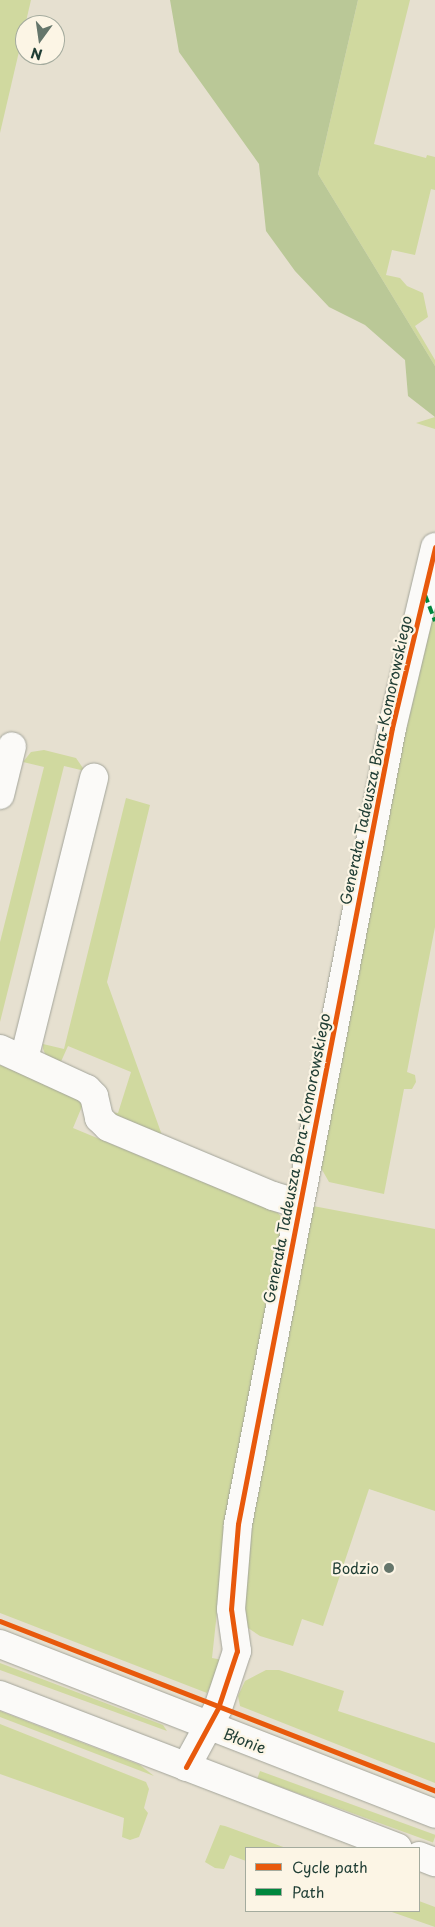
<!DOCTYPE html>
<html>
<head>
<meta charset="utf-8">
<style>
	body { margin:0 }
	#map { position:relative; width:435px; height:1927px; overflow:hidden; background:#e6e0d0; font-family:"Playpen Sans",sans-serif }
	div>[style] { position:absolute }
	.green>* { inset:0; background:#d0d99f; transform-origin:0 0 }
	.forest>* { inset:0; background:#bac897 }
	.roads { filter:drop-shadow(0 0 1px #a3a49a) drop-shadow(0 0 1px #a3a49a) }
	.minor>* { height:28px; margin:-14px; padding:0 14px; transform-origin:14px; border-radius:14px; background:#fbfaf8 }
	.secondary>* { height:28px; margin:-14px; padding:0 14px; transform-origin:14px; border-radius:14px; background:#fbfaf8 }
	.quiet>* { height:4px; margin-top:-2px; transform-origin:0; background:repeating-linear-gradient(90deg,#00873e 0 8px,transparent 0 12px) }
	.cycleway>* { height:5px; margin:-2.5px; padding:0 2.5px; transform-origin:2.5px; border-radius:2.5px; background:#e8590c }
	.dots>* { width:14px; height:14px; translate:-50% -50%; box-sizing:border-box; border:2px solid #fcf5e5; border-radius:50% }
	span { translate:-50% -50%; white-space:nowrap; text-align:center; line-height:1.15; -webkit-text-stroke:4.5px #fcf5e5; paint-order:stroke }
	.street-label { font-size:15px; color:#1f3d34 }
	.poi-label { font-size:15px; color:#1f3d34 }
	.right { translate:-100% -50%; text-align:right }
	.legend { position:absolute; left:245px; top:1847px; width:175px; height:65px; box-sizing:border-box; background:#fcf5e5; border:1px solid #a4ab9e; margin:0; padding:6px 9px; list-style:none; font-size:15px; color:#1f3d34 }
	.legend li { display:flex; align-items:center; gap:10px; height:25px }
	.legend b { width:25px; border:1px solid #a4ab9e }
	.north { position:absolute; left:15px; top:15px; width:50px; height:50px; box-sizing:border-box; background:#fcf5e5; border:1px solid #a4ab9e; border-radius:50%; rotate:194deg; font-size:14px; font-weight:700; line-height:20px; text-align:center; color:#1f3d34 }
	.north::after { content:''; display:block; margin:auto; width:18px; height:22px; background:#65766b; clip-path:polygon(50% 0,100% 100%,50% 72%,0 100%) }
</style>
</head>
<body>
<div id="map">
	<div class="green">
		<i style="clip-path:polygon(0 0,31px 0,0 133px)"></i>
		<i style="clip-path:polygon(358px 0,410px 0,374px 144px,426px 158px,427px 155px,435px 157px,435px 190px,431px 189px,415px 255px,392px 250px,386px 275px,400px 278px,407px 286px,423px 293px,428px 317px,415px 326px,435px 360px,435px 366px,318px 174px)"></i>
		<i style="clip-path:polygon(435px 417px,435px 429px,416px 423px)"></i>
		<i style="clip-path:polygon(435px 583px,435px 927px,407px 1072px,415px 1075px,416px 1082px,412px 1089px,404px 1089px,384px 1194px,329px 1182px,321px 1168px,367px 916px)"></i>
		<i style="clip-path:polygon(44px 750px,76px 758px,85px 771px,64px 766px,0 1022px,0 942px,44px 767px,23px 762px,31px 752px)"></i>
		<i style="clip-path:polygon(126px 798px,150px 805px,107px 982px,163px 1138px,107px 1115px,110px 1112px,118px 1113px,131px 1072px,68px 1046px,59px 1066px,47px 1058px,43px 1049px,43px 1044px,64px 1049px)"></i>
		<i style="clip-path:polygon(0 1065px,79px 1098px,83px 1104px,73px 1128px,278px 1213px,284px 1220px,227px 1520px,212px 1658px,223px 1660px,207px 1693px,0 1613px)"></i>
		<i style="clip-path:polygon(313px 1206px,435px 1229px,435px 1511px,369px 1489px,323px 1626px,302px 1619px,293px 1646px,260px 1636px,242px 1624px,252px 1521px)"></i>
		<i style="clip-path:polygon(0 1663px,163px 1725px,167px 1731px,0 1670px)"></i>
		<i style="clip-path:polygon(266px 1670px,279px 1670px,344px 1691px,338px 1711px,435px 1743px,435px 1783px,240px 1706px,238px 1696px,245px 1681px)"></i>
		<i style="clip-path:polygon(0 1711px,140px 1765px,154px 1776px,0 1717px)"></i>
		<i style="clip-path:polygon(0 1724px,146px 1782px,149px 1789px,144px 1808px,148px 1813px,139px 1837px,130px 1840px,122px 1837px,124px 1818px,0 1774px)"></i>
		<i style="left:260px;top:1771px;width:187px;height:8px;rotate:20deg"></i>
		<i style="clip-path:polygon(220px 1825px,225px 1826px,286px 1848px,246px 1848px,246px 1861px,230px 1855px,224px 1869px,215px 1868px,205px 1862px)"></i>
		<i style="clip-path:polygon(419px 1901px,435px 1907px,435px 1927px,389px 1911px,419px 1911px)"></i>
	</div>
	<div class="forest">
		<i style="clip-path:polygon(170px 0,358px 0,318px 174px,435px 366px,435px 417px,408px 396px,405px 360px,365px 325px,329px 307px,295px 271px,266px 231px,259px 164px,179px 52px)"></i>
	</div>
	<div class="roads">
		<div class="minor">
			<i style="left:0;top:795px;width:50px;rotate:-76.2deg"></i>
			<i style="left:0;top:1049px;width:96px;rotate:24.7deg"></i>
			<i style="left:87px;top:1089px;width:10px;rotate:45deg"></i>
			<i style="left:94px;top:1096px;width:23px;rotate:77deg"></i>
			<i style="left:99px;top:1118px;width:13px;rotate:45deg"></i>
			<i style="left:108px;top:1127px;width:179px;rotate:22.7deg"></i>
			<i style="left:273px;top:1196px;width:28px;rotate:17deg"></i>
			<i style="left:24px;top:1059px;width:290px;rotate:-76deg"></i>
			<i style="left:186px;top:1767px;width:67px;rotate:-61.5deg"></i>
			<i style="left:218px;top:1708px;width:60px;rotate:-71.6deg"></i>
			<i style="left:237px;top:1651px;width:42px;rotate:-98.1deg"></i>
			<i style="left:231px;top:1609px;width:85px;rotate:-85.3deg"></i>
			<i style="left:238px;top:1524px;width:811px;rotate:-79.05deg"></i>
			<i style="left:392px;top:728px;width:186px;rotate:-76.6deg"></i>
		</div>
		<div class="secondary">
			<i style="left:0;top:1644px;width:467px;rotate:21.3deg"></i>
			<i style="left:0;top:1695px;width:426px;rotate:21deg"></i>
			<i style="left:419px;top:1856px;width:17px;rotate:21deg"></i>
		</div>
	</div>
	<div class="quiet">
		<i style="left:425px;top:595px;width:28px;rotate:69deg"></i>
	</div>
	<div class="cycleway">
		<i style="left:0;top:1621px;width:467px;rotate:21.3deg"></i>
		<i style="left:186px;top:1767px;width:67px;rotate:-61.5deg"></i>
		<i style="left:218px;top:1708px;width:60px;rotate:-71.6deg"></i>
		<i style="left:237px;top:1651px;width:42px;rotate:-98.1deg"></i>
		<i style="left:231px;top:1609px;width:85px;rotate:-85.3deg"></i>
		<i style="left:238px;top:1524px;width:811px;rotate:-79.05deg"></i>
		<i style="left:392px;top:728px;width:186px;rotate:-76.6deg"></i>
	</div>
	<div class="dots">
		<i style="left:389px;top:1568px;background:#65766b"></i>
	</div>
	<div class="street-label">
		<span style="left:375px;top:760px;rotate:-78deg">Generała Tadeusza Bora-Komorowskiego</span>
		<span style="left:296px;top:1158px;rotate:-79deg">Generała Tadeusza Bora-Komorowskiego</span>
		<span style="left:245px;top:1740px;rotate:21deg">Błonie</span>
	</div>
	<div class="poi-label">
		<span class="right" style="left:379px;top:1568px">Bodzio</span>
	</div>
	<ul class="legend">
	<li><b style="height:6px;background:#e8590c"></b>Cycle path</li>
	<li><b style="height:6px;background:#00873e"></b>Path</li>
	</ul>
	<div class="north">N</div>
</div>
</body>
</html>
